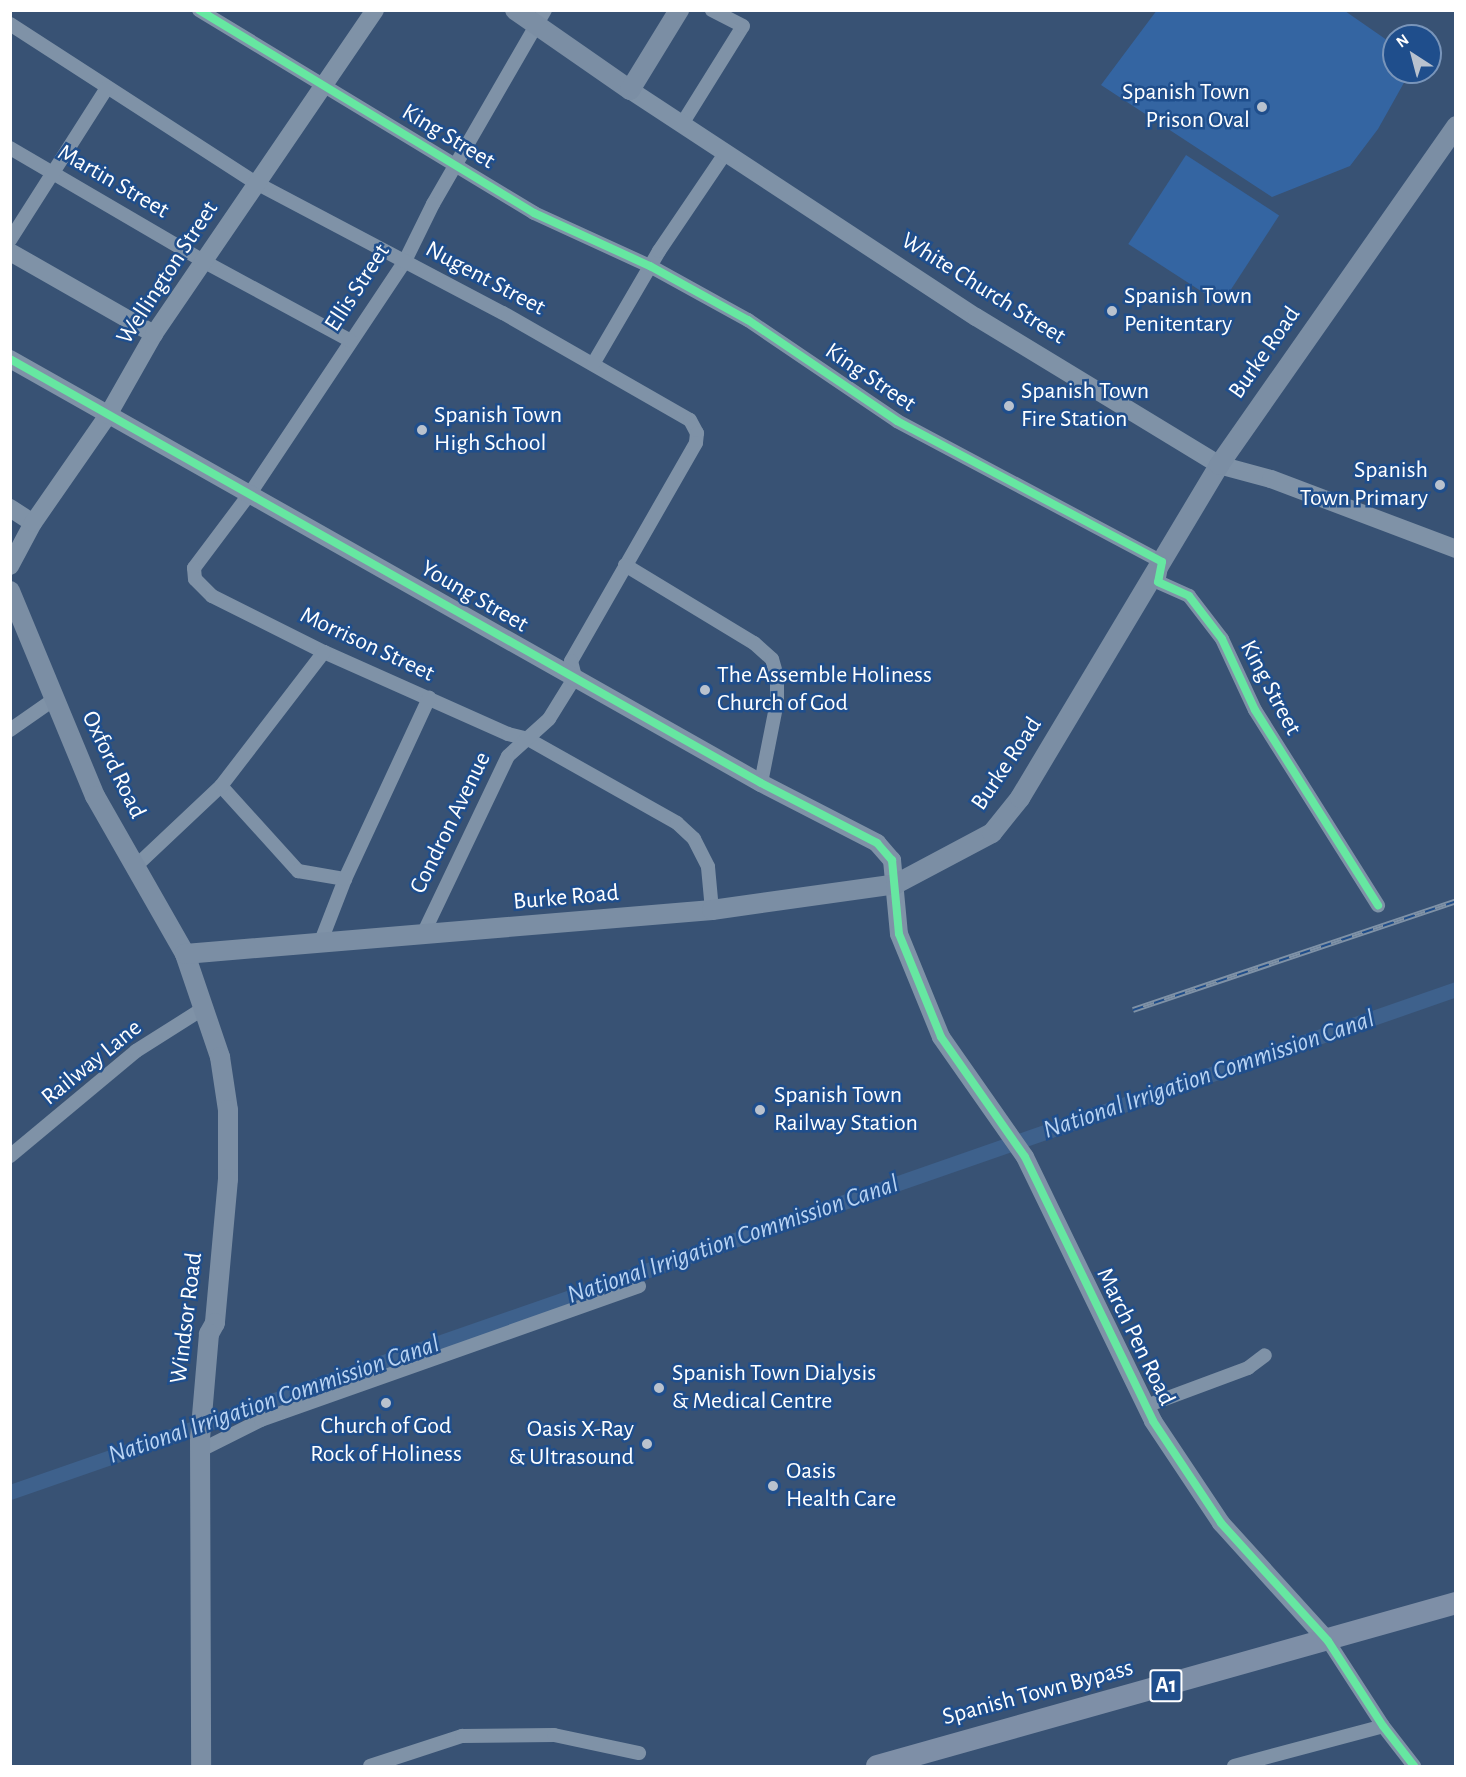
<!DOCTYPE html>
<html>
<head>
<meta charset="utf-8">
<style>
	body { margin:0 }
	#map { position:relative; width:1466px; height:1777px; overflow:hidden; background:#385274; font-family:"Alegreya Sans",sans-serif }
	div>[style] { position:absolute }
	.green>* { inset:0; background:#3465a2; transform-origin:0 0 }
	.canal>* { height:15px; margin:-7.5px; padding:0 7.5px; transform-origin:7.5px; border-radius:7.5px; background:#3e618c }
	.minor>* { height:14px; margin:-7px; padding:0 7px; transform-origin:7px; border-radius:7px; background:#7f92a7 }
	.tertiary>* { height:18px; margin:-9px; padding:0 9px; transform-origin:9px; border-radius:9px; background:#7f92a7 }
	.secondary>* { height:20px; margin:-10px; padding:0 10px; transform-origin:10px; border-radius:10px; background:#7b8ea4 }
	.primary>* { height:22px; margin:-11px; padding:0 11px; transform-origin:11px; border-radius:11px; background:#7e8fa7 }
	.rail>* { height:6px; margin-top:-3px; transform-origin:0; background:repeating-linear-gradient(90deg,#1f4e8c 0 11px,#7f92a7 0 22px); box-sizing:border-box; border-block:2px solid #7f92a7 }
	.cycleway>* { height:8px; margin:-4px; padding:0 4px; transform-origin:4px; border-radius:4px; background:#66e7a1 }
	.dots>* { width:16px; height:16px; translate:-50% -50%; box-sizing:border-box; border:3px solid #1f4e8c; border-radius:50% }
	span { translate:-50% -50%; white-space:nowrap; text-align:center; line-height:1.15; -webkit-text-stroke:5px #1f4e8c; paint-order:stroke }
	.shield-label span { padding:2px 4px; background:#1f4e8c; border:2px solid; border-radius:4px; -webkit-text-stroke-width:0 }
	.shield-label { font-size:22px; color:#fff; font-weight:700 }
	.poi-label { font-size:24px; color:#fff }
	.right { translate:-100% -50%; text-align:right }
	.left { translate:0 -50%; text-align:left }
	.street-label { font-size:24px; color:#fff }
	.water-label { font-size:26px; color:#b8d3f3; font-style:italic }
	.frame { position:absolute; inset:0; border:12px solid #fff; pointer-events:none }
	.north { position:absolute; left:1382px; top:24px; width:60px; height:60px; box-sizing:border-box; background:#1f4e8c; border:2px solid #7995ba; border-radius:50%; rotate:324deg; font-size:16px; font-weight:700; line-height:24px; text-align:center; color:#fff }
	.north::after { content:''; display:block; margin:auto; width:21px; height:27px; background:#b9c2ce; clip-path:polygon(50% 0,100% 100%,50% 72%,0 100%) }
</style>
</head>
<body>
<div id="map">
	<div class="green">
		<i style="clip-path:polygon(1157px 10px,1345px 11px,1394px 45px,1394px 72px,1410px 72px,1378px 129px,1350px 166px,1272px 197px,1101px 85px)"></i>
		<i style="left:1186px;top:155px;width:111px;height:106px;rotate:33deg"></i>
	</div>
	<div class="canal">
		<i style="left:10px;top:1492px;width:1531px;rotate:-19.18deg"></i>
	</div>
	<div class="minor">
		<i style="left:199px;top:10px;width:392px;rotate:31.2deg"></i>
		<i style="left:534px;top:213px;width:128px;rotate:24.6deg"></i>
		<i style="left:650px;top:266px;width:112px;rotate:28.9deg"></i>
		<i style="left:748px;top:320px;width:180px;rotate:34.1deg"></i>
		<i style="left:897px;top:421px;width:300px;rotate:28deg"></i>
		<i style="left:1162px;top:562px;width:20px;rotate:101deg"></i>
		<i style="left:1158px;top:582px;width:34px;rotate:24deg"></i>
		<i style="left:1189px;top:596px;width:54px;rotate:52.5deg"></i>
		<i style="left:1222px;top:639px;width:78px;rotate:65.1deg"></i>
		<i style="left:1255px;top:710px;width:231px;rotate:57.8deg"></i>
		<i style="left:545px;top:10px;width:224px;rotate:120deg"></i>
		<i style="left:433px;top:204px;width:64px;rotate:116.2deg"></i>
		<i style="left:405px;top:261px;width:278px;rotate:123.7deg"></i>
		<i style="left:251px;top:492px;width:95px;rotate:126.9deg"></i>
		<i style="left:194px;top:568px;width:11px;rotate:85deg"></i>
		<i style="left:195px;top:579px;width:24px;rotate:45deg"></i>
		<i style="left:212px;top:596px;width:125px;rotate:26.6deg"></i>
		<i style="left:324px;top:652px;width:201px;rotate:24deg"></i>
		<i style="left:508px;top:734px;width:21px;rotate:14deg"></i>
		<i style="left:528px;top:739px;width:171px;rotate:29.4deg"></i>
		<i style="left:677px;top:823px;width:23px;rotate:43deg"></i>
		<i style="left:694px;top:839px;width:31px;rotate:63deg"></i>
		<i style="left:708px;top:867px;width:43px;rotate:84.7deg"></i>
		<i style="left:10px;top:24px;width:293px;rotate:32.9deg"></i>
		<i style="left:256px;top:183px;width:279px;rotate:27.8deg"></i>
		<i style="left:503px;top:313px;width:215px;rotate:29.8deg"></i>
		<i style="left:690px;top:420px;width:15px;rotate:62deg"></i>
		<i style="left:697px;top:433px;width:10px;rotate:96deg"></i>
		<i style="left:696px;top:443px;width:251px;rotate:119.8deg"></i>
		<i style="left:571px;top:661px;width:16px;rotate:76deg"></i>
		<i style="left:575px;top:677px;width:49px;rotate:121.8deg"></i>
		<i style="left:549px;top:719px;width:55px;rotate:137.9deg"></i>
		<i style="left:508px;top:756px;width:197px;rotate:115.5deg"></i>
		<i style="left:682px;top:124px;width:115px;rotate:-58.1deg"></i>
		<i style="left:743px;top:26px;width:35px;rotate:-153deg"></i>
		<i style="left:10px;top:148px;width:224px;rotate:30.3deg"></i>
		<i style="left:203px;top:261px;width:168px;rotate:28.4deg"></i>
		<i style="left:10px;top:240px;width:180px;rotate:-57.5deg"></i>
		<i style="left:593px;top:364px;width:131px;rotate:-59.7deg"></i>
		<i style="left:659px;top:251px;width:120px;rotate:-55.9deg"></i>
		<i style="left:625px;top:565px;width:151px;rotate:31.2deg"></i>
		<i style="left:754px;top:643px;width:24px;rotate:42deg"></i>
		<i style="left:772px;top:659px;width:18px;rotate:74deg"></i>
		<i style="left:777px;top:676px;width:26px;rotate:90deg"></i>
		<i style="left:777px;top:702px;width:83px;rotate:101.2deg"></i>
		<i style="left:10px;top:730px;width:52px;rotate:-34.9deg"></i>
		<i style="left:221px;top:786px;width:115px;rotate:47.8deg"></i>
		<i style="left:298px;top:871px;width:48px;rotate:9.7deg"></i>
		<i style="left:136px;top:866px;width:117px;rotate:-43.3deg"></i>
		<i style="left:221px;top:786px;width:169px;rotate:-52.5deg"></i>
		<i style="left:321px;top:941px;width:66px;rotate:-68.8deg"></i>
		<i style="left:345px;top:879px;width:200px;rotate:-65.1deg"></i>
		<i style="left:10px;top:1156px;width:164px;rotate:-39.8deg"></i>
		<i style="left:136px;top:1051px;width:80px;rotate:-32.3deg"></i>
		<i style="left:1146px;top:1406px;width:109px;rotate:-20.4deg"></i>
		<i style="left:1248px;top:1368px;width:21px;rotate:-37deg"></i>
		<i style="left:201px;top:1450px;width:67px;rotate:-26.6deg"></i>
		<i style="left:261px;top:1420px;width:401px;rotate:-19.5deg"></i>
		<i style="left:1328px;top:1641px;width:101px;rotate:57.1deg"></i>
		<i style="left:1383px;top:1726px;width:51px;rotate:52.2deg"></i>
		<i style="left:370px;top:1766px;width:97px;rotate:-18.1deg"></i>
		<i style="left:462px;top:1736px;width:92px;rotate:-0.6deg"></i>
		<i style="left:554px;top:1735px;width:87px;rotate:12deg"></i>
		<i style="left:1234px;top:1766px;width:154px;rotate:-15deg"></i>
	</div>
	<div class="tertiary">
		<i style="left:630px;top:90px;width:414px;rotate:33.3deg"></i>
		<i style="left:976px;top:317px;width:285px;rotate:31.3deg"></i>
		<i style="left:1219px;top:465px;width:54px;rotate:15.1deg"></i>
		<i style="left:1271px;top:479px;width:198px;rotate:20.7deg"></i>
		<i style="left:10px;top:252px;width:166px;rotate:29.7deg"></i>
		<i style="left:10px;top:359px;width:862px;rotate:29.45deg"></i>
		<i style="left:761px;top:783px;width:131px;rotate:27.3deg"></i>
		<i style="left:877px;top:843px;width:23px;rotate:49deg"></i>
		<i style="left:892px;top:860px;width:74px;rotate:84.6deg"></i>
		<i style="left:899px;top:934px;width:111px;rotate:67.8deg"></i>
		<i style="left:941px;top:1037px;width:146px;rotate:55deg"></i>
		<i style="left:1025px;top:1157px;width:293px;rotate:64.1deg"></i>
		<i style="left:1153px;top:1421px;width:123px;rotate:56.3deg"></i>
		<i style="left:1221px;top:1523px;width:159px;rotate:47.8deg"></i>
		<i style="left:10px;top:508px;width:27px;rotate:33deg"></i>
		<i style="left:10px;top:566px;width:49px;rotate:-61.9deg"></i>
		<i style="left:33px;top:523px;width:131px;rotate:-55.2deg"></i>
		<i style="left:108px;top:415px;width:93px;rotate:-60.4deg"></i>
		<i style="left:154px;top:334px;width:392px;rotate:-55.7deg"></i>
	</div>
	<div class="secondary">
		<i style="left:515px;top:10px;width:140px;rotate:34.8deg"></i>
		<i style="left:630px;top:90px;width:94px;rotate:-58.5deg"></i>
		<i style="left:10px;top:591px;width:222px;rotate:67.5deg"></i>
		<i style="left:95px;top:796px;width:182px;rotate:60.3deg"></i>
		<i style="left:185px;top:954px;width:109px;rotate:71.2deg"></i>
		<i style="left:220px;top:1057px;width:54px;rotate:81.4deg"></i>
		<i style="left:228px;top:1110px;width:69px;rotate:90deg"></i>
		<i style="left:228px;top:1179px;width:145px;rotate:95.2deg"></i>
		<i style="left:215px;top:1323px;width:13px;rotate:119deg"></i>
		<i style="left:209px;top:1334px;width:104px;rotate:94.9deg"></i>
		<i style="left:200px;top:1438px;width:328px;rotate:89.8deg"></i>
		<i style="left:185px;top:954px;width:529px;rotate:-4.77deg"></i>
		<i style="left:712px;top:910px;width:186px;rotate:-8deg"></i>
		<i style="left:896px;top:884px;width:109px;rotate:-28deg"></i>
		<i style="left:992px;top:833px;width:45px;rotate:-51.3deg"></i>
		<i style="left:1020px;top:798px;width:388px;rotate:-59.1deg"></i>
		<i style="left:1219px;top:465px;width:414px;rotate:-55deg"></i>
	</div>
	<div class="primary">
		<i style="left:877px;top:1766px;width:602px;rotate:-15.72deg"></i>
	</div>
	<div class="rail">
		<i style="left:1133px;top:1010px;width:341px;rotate:-18.6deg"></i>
	</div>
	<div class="cycleway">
		<i style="left:199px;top:10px;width:392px;rotate:31.2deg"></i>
		<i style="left:534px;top:213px;width:128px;rotate:24.6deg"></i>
		<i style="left:650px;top:266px;width:112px;rotate:28.9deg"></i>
		<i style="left:748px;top:320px;width:180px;rotate:34.1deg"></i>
		<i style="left:897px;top:421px;width:300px;rotate:28deg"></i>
		<i style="left:1162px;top:562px;width:20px;rotate:101deg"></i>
		<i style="left:1158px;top:582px;width:34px;rotate:24deg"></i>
		<i style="left:1189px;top:596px;width:54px;rotate:52.5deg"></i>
		<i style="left:1222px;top:639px;width:78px;rotate:65.1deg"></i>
		<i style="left:1255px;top:710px;width:231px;rotate:57.8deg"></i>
		<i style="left:10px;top:359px;width:862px;rotate:29.45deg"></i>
		<i style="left:761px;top:783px;width:131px;rotate:27.3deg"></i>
		<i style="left:877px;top:843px;width:23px;rotate:49deg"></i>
		<i style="left:892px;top:860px;width:74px;rotate:84.6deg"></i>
		<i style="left:899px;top:934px;width:111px;rotate:67.8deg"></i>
		<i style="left:941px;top:1037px;width:146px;rotate:55deg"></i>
		<i style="left:1025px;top:1157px;width:293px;rotate:64.1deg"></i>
		<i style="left:1153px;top:1421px;width:123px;rotate:56.3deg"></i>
		<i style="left:1221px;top:1523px;width:159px;rotate:47.8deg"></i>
		<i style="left:1328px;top:1641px;width:101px;rotate:57.1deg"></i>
		<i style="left:1383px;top:1726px;width:51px;rotate:52.2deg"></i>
	</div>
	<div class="dots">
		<i style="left:1262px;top:107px;background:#b9c2ce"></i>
		<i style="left:1112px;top:311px;background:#b9c2ce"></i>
		<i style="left:1009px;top:406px;background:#b9c2ce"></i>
		<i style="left:422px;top:430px;background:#b9c2ce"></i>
		<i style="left:1440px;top:485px;background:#b9c2ce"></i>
		<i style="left:705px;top:690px;background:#b9c2ce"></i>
		<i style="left:760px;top:1110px;background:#b9c2ce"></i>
		<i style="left:659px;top:1388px;background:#b9c2ce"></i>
		<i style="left:386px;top:1403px;background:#b9c2ce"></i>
		<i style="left:647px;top:1444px;background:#b9c2ce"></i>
		<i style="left:773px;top:1486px;background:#b9c2ce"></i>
	</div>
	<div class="shield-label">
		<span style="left:1166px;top:1686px">A1</span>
	</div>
	<div class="poi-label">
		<span class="right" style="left:1250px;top:107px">Spanish Town<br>Prison Oval</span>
		<span class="left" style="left:1124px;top:311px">Spanish Town<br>Penitentary</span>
		<span class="left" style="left:1021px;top:406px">Spanish Town<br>Fire Station</span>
		<span class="left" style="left:434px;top:430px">Spanish Town<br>High School</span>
		<span class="right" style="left:1428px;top:485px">Spanish<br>Town Primary</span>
		<span class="left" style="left:717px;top:690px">The Assemble Holiness<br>Church of God</span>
		<span class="left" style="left:774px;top:1110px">Spanish Town<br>Railway Station</span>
		<span class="left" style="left:672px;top:1388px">Spanish Town Dialysis<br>&amp; Medical Centre</span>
		<span style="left:386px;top:1441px">Church of God<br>Rock of Holiness</span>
		<span class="right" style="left:634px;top:1444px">Oasis X-Ray<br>&amp; Ultrasound</span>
		<span class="left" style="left:786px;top:1486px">Oasis<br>Health Care</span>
	</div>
	<div class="street-label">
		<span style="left:448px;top:137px;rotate:31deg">King Street</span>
		<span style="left:113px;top:182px;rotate:30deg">Martin Street</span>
		<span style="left:168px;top:273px;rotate:-57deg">Wellington Street</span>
		<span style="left:485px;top:279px;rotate:28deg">Nugent Street</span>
		<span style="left:358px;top:288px;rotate:-57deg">Ellis Street</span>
		<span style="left:983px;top:289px;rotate:32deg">White Church Street</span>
		<span style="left:1265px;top:353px;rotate:-55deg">Burke Road</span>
		<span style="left:870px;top:378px;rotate:34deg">King Street</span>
		<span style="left:474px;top:597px;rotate:30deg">Young Street</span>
		<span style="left:367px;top:645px;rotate:25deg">Morrison Street</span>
		<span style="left:1270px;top:688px;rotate:62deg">King Street</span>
		<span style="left:1007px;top:764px;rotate:-56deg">Burke Road</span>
		<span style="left:113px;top:765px;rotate:64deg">Oxford Road</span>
		<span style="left:451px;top:823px;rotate:-64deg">Condron Avenue</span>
		<span style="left:566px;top:898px;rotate:-5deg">Burke Road</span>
		<span style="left:92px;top:1063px;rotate:-39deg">Railway Lane</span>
		<span style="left:187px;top:1318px;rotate:-83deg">Windsor Road</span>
		<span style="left:1135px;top:1337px;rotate:64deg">March Pen Road</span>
		<span style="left:1038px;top:1693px;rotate:-15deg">Spanish Town Bypass</span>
	</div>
	<div class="water-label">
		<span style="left:1209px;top:1075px;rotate:-19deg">National Irrigation Commission Canal</span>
		<span style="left:733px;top:1240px;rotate:-19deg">National Irrigation Commission Canal</span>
		<span style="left:274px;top:1400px;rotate:-19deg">National Irrigation Commission Canal</span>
	</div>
	<div class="frame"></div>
	<div class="north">N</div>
</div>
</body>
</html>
